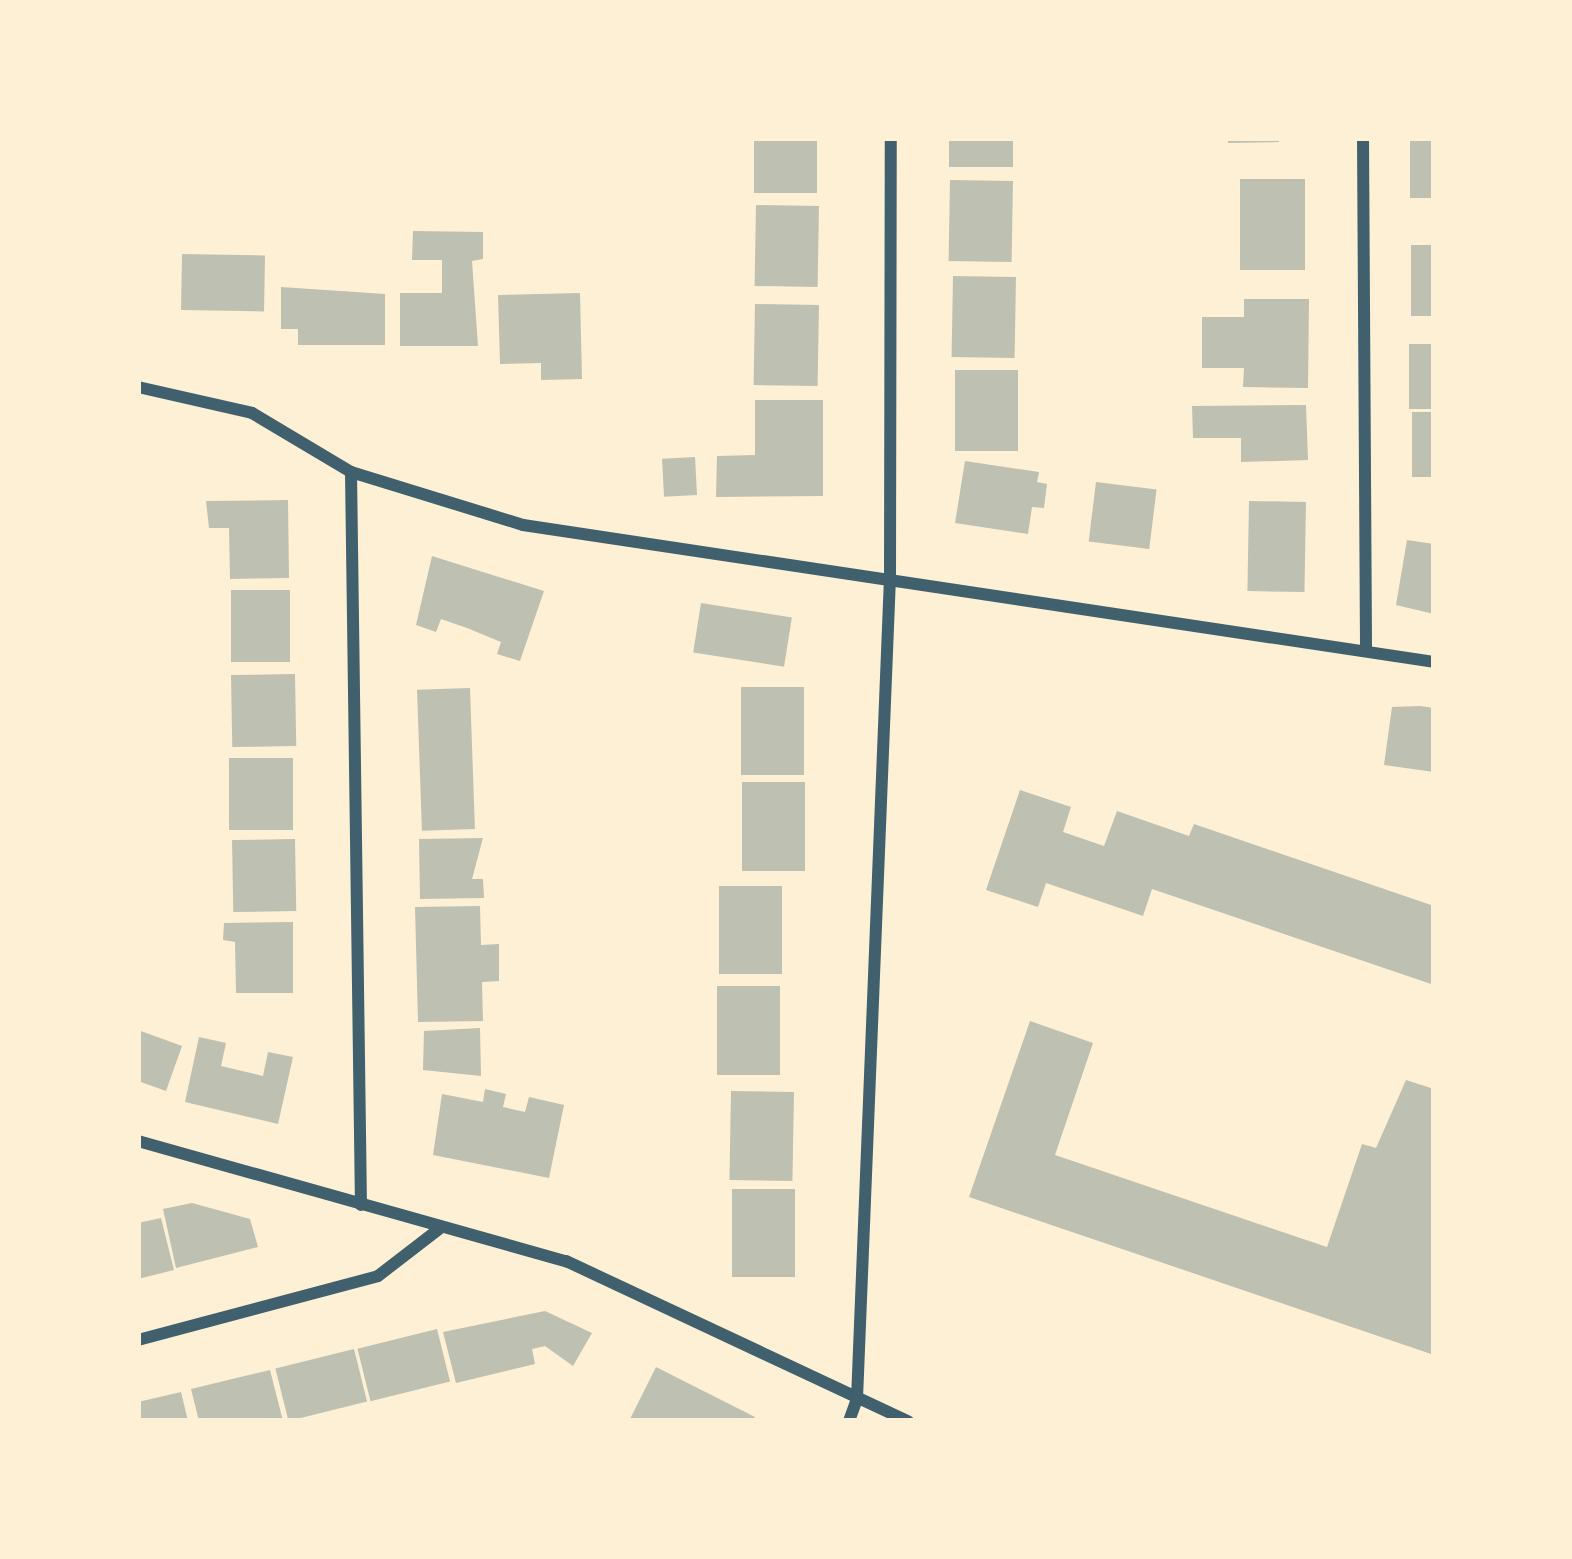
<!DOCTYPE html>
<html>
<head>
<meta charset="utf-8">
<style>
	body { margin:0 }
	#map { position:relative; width:1572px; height:1559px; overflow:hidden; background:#fdf0d5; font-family:"Source Serif 4",serif }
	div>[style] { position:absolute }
	.building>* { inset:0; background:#bec0b2; transform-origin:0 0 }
	.minor>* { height:12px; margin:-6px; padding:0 6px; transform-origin:6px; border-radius:6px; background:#3f606c }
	span { translate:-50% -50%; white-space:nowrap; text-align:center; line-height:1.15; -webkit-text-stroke:12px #fdf0d5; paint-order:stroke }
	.frame { position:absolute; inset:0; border:141px solid #fdf0d5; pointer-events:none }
</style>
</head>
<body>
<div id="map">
	<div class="building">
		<i style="left:754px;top:138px;width:63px;height:55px"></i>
		<i style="left:949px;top:138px;width:64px;height:29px"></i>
		<i style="clip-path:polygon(1228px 138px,1279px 138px,1279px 142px,1228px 143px)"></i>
		<i style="left:1410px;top:138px;width:24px;height:60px"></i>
		<i style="left:1305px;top:179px;width:91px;height:65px;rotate:90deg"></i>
		<i style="left:950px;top:180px;width:63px;height:81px;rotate:1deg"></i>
		<i style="left:756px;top:205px;width:63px;height:81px;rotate:1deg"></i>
		<i style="clip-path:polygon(413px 231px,483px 232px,483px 259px,472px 261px,478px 346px,400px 346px,400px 293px,442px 293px,442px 260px,412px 260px)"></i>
		<i style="left:1411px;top:245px;width:23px;height:71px"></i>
		<i style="left:182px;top:254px;width:83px;height:56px;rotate:1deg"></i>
		<i style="left:953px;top:276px;width:63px;height:81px;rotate:1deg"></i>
		<i style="clip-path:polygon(281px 287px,385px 294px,385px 345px,298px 345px,298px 329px,281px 329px)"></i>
		<i style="clip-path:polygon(580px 293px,582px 379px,541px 380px,541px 363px,500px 364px,498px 295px)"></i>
		<i style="clip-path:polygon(1244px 299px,1309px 299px,1308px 388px,1243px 387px,1244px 368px,1202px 368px,1202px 317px,1244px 317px)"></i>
		<i style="left:755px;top:304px;width:64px;height:81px;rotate:1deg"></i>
		<i style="left:1434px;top:344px;width:65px;height:25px;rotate:90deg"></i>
		<i style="left:955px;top:370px;width:63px;height:81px"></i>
		<i style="clip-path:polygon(755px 400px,823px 400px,823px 496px,716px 497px,717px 456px,755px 455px)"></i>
		<i style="clip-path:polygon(1306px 405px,1308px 460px,1241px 462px,1241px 438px,1193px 438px,1192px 406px)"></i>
		<i style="left:1412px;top:412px;width:22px;height:65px"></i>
		<i style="left:695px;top:457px;width:38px;height:33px;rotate:87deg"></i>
		<i style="clip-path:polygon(965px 461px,1039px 472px,1037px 482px,1047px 484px,1044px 508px,1032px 507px,1028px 534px,955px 523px)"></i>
		<i style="left:1096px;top:482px;width:61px;height:60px;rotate:7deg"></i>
		<i style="clip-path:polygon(288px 500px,289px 578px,230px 579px,229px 528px,209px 528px,206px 501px)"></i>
		<i style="left:1249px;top:501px;width:57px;height:90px;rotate:1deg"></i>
		<i style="clip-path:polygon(1407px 540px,1434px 544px,1434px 614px,1396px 605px)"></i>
		<i style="clip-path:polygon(432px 556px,544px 591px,520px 661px,497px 654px,501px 642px,467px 628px,441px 619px,436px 632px,416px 625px)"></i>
		<i style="left:231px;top:590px;width:59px;height:72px"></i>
		<i style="left:701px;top:603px;width:92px;height:50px;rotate:9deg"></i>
		<i style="left:295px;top:674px;width:72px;height:64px;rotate:89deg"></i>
		<i style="left:741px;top:687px;width:63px;height:88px"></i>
		<i style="left:470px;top:688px;width:141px;height:53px;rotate:88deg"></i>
		<i style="clip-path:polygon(1420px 706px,1434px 708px,1434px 772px,1384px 765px,1392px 707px)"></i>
		<i style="left:229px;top:758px;width:64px;height:72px"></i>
		<i style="left:742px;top:782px;width:63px;height:89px"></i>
		<i style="clip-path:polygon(1020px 790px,1071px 807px,1063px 832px,1104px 846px,1117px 811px,1189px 836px,1194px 824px,1434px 906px,1434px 985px,1152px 889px,1143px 916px,1046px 883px,1038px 907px,986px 890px)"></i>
		<i style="clip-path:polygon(483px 838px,472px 879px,483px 879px,484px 898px,420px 899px,419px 839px)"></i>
		<i style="left:295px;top:839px;width:72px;height:63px;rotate:89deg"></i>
		<i style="left:719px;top:886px;width:63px;height:88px"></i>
		<i style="clip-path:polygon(480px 906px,481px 945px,499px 944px,499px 981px,482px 982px,483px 1021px,418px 1022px,415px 907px)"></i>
		<i style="clip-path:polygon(293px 922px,293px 993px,236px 993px,235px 942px,223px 940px,224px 923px)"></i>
		<i style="left:717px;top:986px;width:63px;height:89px"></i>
		<i style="clip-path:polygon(1030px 1021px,1093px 1043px,1055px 1155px,1327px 1247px,1362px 1144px,1376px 1148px,1406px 1080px,1434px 1089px,1434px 1355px,969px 1197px)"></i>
		<i style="clip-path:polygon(480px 1028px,481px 1076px,423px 1070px,424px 1031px)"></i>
		<i style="clip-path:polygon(138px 1030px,182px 1046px,166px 1091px,138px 1081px)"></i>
		<i style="clip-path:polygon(199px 1037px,226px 1043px,221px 1066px,263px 1076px,268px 1052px,293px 1057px,278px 1124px,185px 1102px)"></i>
		<i style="clip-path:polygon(485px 1089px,506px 1094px,503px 1107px,525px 1112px,529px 1097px,564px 1105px,549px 1178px,433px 1155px,442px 1094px,483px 1102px)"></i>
		<i style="left:731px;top:1091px;width:63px;height:89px;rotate:1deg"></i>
		<i style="left:732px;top:1189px;width:63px;height:88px"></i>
		<i style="clip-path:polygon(192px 1203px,250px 1219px,258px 1247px,176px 1268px,163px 1209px)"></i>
		<i style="clip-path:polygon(161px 1218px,174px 1270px,138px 1279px,138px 1223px)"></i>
		<i style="clip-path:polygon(545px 1311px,592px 1333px,573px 1366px,545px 1346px,532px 1349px,535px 1364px,456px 1383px,443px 1332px)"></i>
		<i style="left:437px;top:1329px;width:54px;height:82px;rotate:76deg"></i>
		<i style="left:354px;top:1349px;width:54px;height:81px;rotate:76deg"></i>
		<i style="clip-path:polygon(656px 1367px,755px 1417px,753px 1421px,629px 1421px)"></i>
		<i style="clip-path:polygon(270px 1370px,283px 1421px,199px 1421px,191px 1389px)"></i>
		<i style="clip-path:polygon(181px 1392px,188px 1421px,138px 1421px,138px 1402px)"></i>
	</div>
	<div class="minor">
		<i style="left:1363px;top:138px;width:512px;rotate:89.66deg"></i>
		<i style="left:138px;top:387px;width:117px;rotate:12.8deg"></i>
		<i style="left:252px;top:413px;width:115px;rotate:30.8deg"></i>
		<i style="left:351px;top:472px;width:180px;rotate:17.1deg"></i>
		<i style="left:523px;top:525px;width:921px;rotate:8.55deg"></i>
		<i style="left:351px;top:472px;width:733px;rotate:89.22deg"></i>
		<i style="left:138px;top:1141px;width:445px;rotate:15.7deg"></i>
		<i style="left:566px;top:1261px;width:378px;rotate:25.1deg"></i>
		<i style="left:138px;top:1340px;width:248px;rotate:-14.9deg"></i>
		<i style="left:378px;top:1276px;width:77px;rotate:-37.6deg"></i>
		<i style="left:849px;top:1421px;width:23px;rotate:-70deg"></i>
		<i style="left:857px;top:1399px;width:822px;rotate:-87.7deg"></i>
		<i style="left:890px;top:578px;width:440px;rotate:-89.9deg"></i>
	</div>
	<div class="frame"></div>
</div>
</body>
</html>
